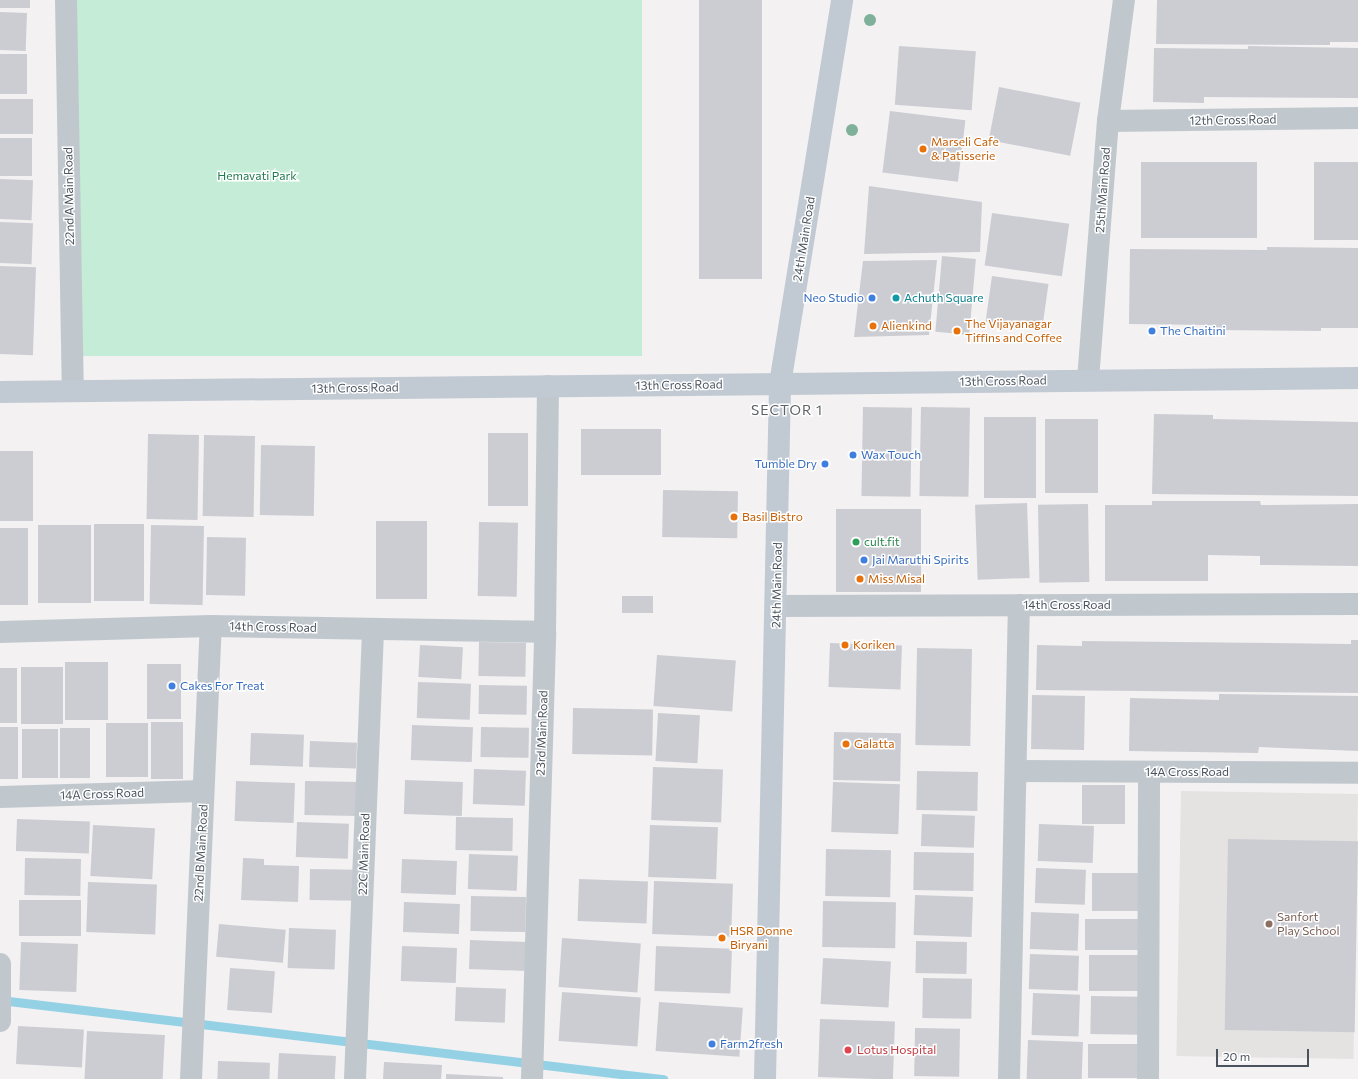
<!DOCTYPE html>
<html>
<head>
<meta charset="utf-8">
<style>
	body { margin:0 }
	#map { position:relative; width:1358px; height:1079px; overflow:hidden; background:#f3f1f1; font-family:Commissioner,sans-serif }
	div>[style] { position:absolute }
	.education>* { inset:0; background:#e4e3e2; transform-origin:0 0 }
	.green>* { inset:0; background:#c4ecd6; transform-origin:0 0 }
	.stream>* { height:9px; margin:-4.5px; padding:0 4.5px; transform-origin:4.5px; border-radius:4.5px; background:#95d1e5 }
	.building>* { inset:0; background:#cccdd3; transform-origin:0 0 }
	.street>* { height:22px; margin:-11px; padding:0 11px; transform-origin:11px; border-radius:11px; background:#c0c8ce }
	.secondary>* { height:22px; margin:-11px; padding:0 11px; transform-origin:11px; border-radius:11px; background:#c1c9d3 }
	.trees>* { width:12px; height:12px; margin:-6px; border-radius:50%; background:#7fb099 }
	.dots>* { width:11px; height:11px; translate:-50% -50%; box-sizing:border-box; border:2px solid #fff; border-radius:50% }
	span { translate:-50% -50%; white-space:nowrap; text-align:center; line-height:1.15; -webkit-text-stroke:3px #fff; paint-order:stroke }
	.street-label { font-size:12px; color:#4a535d }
	.food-label { font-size:12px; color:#c56008 }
	.left { translate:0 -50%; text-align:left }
	.park-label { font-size:12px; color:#207a51 }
	.shop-label { font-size:12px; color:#366cbe }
	.right { translate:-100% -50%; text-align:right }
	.culture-label { font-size:12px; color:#0d838f }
	.leisure-label { font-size:12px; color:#27864d }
	.education-label { font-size:12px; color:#785e54 }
	.health-label { font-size:12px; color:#be3a42 }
	.quarter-label { font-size:14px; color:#5e6165; letter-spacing:1px }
	.scale { position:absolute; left:1216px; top:1049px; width:93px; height:18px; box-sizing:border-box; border:2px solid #4a535d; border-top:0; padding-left:5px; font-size:12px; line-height:14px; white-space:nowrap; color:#4a535d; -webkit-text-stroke:3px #fff; paint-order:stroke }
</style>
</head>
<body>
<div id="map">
	<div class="education">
		<i style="left:1181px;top:791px;width:177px;height:265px;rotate:1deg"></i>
	</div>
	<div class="green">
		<i style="left:77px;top:0;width:565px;height:356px"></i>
	</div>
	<div class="stream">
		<i style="left:0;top:1000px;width:668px;rotate:6.8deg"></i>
	</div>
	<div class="building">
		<i style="left:0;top:0;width:30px;height:8px"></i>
		<i style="left:699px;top:0;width:63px;height:279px"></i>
		<i style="clip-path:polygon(1157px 0,1358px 0,1358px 42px,1330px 42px,1330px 45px,1156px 44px)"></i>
		<i style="left:0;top:12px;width:27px;height:38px;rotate:2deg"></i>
		<i style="left:899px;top:46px;width:77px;height:59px;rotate:4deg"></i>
		<i style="clip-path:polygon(1248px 46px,1358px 48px,1358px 98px,1204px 97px,1204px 103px,1153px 102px,1154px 48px,1248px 49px)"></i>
		<i style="left:0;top:54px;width:27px;height:40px"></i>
		<i style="left:999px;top:87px;width:83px;height:54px;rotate:11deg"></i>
		<i style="left:0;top:99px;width:33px;height:35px"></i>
		<i style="left:890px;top:111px;width:76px;height:62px;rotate:7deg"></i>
		<i style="left:0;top:138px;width:32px;height:38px"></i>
		<i style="left:1141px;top:162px;width:116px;height:76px"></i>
		<i style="left:1314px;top:162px;width:44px;height:78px"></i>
		<i style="left:0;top:179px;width:33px;height:40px;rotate:2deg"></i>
		<i style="clip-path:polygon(869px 186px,982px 202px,980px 252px,864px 254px)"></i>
		<i style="left:992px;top:213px;width:78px;height:53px;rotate:8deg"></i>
		<i style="left:0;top:222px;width:33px;height:41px;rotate:2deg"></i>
		<i style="clip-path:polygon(1267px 247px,1358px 248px,1358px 328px,1321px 328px,1321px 331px,1208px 330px,1208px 325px,1129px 324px,1130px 249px,1267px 250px)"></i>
		<i style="left:942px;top:256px;width:34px;height:76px;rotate:5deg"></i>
		<i style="clip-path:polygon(937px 260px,929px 335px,854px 337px,863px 261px)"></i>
		<i style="left:0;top:266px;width:36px;height:88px;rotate:2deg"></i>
		<i style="left:992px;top:276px;width:57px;height:46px;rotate:8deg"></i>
		<i style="left:863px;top:407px;width:49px;height:89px;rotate:1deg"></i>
		<i style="left:921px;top:407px;width:49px;height:89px;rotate:1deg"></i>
		<i style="clip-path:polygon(1154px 414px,1213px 415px,1213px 419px,1358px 422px,1358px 496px,1152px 494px)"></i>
		<i style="left:984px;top:417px;width:52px;height:81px"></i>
		<i style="left:1045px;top:419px;width:53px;height:74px"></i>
		<i style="left:581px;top:429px;width:80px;height:46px"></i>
		<i style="left:488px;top:433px;width:40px;height:73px"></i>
		<i style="left:148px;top:434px;width:51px;height:85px;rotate:1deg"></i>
		<i style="left:204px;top:435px;width:51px;height:81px;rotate:1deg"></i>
		<i style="left:261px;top:445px;width:54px;height:70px;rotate:1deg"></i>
		<i style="left:0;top:451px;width:33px;height:70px"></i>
		<i style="left:663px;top:490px;width:75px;height:47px;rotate:1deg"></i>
		<i style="clip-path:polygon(1152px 501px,1260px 501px,1261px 505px,1358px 504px,1358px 566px,1260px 565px,1260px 556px,1208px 555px,1208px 581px,1105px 581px,1105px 505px,1152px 505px)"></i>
		<i style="left:1027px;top:503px;width:75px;height:52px;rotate:88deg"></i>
		<i style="left:1088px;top:504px;width:78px;height:50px;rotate:89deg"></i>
		<i style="left:836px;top:509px;width:85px;height:83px"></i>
		<i style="left:376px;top:521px;width:51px;height:78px"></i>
		<i style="left:479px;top:522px;width:39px;height:74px;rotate:1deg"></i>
		<i style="left:94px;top:524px;width:50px;height:77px"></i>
		<i style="left:38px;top:525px;width:53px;height:78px"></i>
		<i style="left:151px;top:525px;width:53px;height:79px;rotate:1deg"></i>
		<i style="left:0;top:528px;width:28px;height:77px"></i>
		<i style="left:207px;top:537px;width:39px;height:58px;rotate:1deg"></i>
		<i style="left:622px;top:596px;width:31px;height:17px"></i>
		<i style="clip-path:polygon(1351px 640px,1358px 640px,1358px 693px,1036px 690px,1037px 645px,1082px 646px,1082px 641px,1351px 644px)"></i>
		<i style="left:479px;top:642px;width:47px;height:34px;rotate:1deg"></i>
		<i style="left:830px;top:643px;width:72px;height:44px;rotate:2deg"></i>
		<i style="left:420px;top:645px;width:43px;height:32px;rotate:3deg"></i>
		<i style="left:917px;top:648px;width:55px;height:97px;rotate:1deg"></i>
		<i style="left:657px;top:655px;width:79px;height:51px;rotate:4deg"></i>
		<i style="left:108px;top:662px;width:58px;height:43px;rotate:90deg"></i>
		<i style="left:147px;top:664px;width:34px;height:55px"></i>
		<i style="left:21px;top:667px;width:42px;height:57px"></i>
		<i style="left:0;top:668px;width:17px;height:55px"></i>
		<i style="left:418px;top:682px;width:53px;height:36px;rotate:2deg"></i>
		<i style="left:479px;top:685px;width:48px;height:29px;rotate:1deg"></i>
		<i style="clip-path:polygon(1219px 694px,1358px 696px,1358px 751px,1259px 747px,1258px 753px,1129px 751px,1130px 698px,1219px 700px)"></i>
		<i style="left:1032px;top:695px;width:53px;height:54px;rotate:1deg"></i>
		<i style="left:573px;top:708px;width:80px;height:46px;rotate:1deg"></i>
		<i style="left:658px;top:713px;width:42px;height:48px;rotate:3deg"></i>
		<i style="left:151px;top:722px;width:32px;height:57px"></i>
		<i style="left:106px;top:723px;width:42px;height:54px"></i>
		<i style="left:412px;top:725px;width:61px;height:35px;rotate:2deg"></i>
		<i style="left:0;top:727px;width:18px;height:52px"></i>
		<i style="left:481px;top:727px;width:48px;height:30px;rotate:1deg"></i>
		<i style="left:60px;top:728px;width:30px;height:50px"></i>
		<i style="left:22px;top:729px;width:36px;height:49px"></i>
		<i style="left:834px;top:732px;width:67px;height:48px;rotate:1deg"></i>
		<i style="left:251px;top:733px;width:53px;height:32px;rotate:2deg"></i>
		<i style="left:310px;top:741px;width:47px;height:26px;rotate:2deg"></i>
		<i style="left:653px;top:767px;width:70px;height:53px;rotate:2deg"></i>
		<i style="left:474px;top:769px;width:52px;height:35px;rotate:2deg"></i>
		<i style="left:917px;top:771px;width:61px;height:39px;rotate:1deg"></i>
		<i style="left:405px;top:780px;width:58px;height:34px;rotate:2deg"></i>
		<i style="left:236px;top:781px;width:59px;height:40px;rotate:2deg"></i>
		<i style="left:305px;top:781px;width:54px;height:34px;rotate:1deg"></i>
		<i style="left:833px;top:782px;width:67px;height:50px;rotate:2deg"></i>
		<i style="left:1082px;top:785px;width:43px;height:39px"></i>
		<i style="left:922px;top:814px;width:53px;height:32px;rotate:2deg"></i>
		<i style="left:456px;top:817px;width:57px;height:33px;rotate:1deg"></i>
		<i style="left:17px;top:819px;width:73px;height:32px;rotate:2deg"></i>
		<i style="left:297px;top:822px;width:52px;height:35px;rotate:2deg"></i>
		<i style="left:1039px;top:824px;width:55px;height:37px;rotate:2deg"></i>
		<i style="left:93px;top:825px;width:62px;height:51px;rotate:3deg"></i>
		<i style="left:650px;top:825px;width:68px;height:52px;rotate:2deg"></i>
		<i style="left:1228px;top:839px;width:130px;height:191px;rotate:1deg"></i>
		<i style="left:826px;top:849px;width:65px;height:47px;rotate:1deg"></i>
		<i style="left:914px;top:852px;width:60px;height:38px;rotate:1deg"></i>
		<i style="left:469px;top:854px;width:49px;height:35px;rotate:2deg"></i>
		<i style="left:25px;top:858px;width:56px;height:37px;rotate:1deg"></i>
		<i style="clip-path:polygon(243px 858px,264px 859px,264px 865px,299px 866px,298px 902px,241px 900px)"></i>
		<i style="left:402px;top:859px;width:55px;height:34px;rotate:2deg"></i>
		<i style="left:1036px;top:868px;width:50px;height:35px;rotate:2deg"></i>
		<i style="left:310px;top:869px;width:47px;height:31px;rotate:1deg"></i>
		<i style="left:1092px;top:873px;width:48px;height:38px"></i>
		<i style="left:579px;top:879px;width:69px;height:42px;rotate:2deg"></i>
		<i style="left:654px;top:881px;width:79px;height:53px;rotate:2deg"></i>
		<i style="left:88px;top:882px;width:69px;height:50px;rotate:2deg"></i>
		<i style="left:915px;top:895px;width:58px;height:40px;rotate:2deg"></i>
		<i style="left:471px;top:896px;width:55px;height:35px;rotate:1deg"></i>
		<i style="left:19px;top:900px;width:62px;height:36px"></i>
		<i style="left:823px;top:901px;width:73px;height:46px;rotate:1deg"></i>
		<i style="left:404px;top:902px;width:56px;height:30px;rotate:2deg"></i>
		<i style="left:1031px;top:912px;width:48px;height:37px;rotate:2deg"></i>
		<i style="left:1085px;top:919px;width:55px;height:31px"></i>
		<i style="left:219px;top:924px;width:67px;height:33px;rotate:5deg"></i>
		<i style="left:289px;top:928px;width:47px;height:40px;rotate:2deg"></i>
		<i style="left:562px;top:938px;width:79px;height:49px;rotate:4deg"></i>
		<i style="left:470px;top:940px;width:57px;height:29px;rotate:2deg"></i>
		<i style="left:916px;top:941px;width:51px;height:32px;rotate:1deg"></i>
		<i style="left:21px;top:942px;width:57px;height:48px;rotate:2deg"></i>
		<i style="left:402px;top:946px;width:55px;height:35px;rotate:2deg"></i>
		<i style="left:656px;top:946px;width:76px;height:45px;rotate:2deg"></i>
		<i style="left:1030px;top:954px;width:49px;height:35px;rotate:2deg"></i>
		<i style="left:1089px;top:955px;width:52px;height:36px"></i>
		<i style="left:823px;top:958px;width:68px;height:46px;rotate:3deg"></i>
		<i style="left:230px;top:968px;width:45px;height:42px;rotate:4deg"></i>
		<i style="left:923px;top:978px;width:49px;height:40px;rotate:1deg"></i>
		<i style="left:456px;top:987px;width:50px;height:34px;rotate:2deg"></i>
		<i style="left:562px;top:992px;width:79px;height:49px;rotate:4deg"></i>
		<i style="left:1033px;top:993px;width:47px;height:42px;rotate:2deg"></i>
		<i style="left:1091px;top:996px;width:49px;height:38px;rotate:1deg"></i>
		<i style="left:659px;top:1002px;width:84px;height:49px;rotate:4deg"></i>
		<i style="left:820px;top:1019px;width:75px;height:58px;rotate:2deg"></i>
		<i style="left:18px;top:1026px;width:66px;height:38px;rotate:3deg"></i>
		<i style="left:915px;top:1028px;width:45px;height:48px;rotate:1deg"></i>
		<i style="left:87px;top:1031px;width:78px;height:48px;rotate:3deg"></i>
		<i style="left:1028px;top:1040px;width:55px;height:39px;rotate:2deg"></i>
		<i style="left:1088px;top:1044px;width:50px;height:34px"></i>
		<i style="left:279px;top:1053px;width:57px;height:26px;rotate:3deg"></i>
		<i style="left:218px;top:1061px;width:52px;height:18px;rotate:2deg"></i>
		<i style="clip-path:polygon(384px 1062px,442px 1065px,441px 1079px,383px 1079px)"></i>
		<i style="clip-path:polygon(446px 1074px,503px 1077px,503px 1079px,446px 1079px)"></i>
	</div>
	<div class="street">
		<i style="left:66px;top:0;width:391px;rotate:89deg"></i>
		<i style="left:1108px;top:121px;width:250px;rotate:-0.7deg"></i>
		<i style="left:1088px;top:380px;width:260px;rotate:-85.6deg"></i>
		<i style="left:1108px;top:121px;width:122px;rotate:-82.5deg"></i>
		<i style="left:777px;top:606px;width:581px;rotate:-0.2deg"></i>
		<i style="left:0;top:632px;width:211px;rotate:-1.6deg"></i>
		<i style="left:211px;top:626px;width:334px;rotate:1deg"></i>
		<i style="left:1016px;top:771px;width:342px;rotate:0.3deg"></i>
		<i style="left:0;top:797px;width:203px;rotate:-1.7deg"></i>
		<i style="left:0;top:964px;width:57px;rotate:90deg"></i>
		<i style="left:191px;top:1079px;width:453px;rotate:-87.5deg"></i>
		<i style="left:355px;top:1079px;width:450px;rotate:-87.7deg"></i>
		<i style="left:532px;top:1079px;width:447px;rotate:-88.3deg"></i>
		<i style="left:545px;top:632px;width:246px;rotate:-89.3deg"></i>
		<i style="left:1009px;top:1079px;width:474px;rotate:-88.8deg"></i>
		<i style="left:1148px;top:1079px;width:307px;rotate:-89.8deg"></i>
	</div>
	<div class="secondary">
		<i style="left:0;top:392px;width:1358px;rotate:-0.59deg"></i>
		<i style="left:765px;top:1079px;width:695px;rotate:-88.76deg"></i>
		<i style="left:780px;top:384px;width:389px;rotate:-80.8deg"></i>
	</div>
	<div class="trees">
		<i style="left:870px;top:20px"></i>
		<i style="left:852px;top:130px"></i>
	</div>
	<div class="dots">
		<i style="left:923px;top:149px;background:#e8710a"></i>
		<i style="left:872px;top:298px;background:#3f7fe0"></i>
		<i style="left:896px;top:298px;background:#0f9aa8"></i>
		<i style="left:873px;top:326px;background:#e8710a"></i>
		<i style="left:957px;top:331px;background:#e8710a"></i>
		<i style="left:1152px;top:331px;background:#3f7fe0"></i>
		<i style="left:853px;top:455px;background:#3f7fe0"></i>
		<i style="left:825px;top:464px;background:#3f7fe0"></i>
		<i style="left:734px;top:517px;background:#e8710a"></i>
		<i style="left:856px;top:542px;background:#2e9e5b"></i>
		<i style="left:864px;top:560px;background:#3f7fe0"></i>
		<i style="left:860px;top:579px;background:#e8710a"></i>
		<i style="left:845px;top:645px;background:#e8710a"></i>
		<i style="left:172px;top:686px;background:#3f7fe0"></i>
		<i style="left:846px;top:744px;background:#e8710a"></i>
		<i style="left:1269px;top:924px;background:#8d6e63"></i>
		<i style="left:722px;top:938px;background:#e8710a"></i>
		<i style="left:712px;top:1044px;background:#3f7fe0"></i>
		<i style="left:848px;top:1050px;background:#e0444e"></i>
	</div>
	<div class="street-label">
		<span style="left:1233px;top:120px;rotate:-1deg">12th Cross Road</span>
		<span style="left:1103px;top:190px;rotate:-86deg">25th Main Road</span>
		<span style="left:69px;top:196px;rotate:-91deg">22nd A Main Road</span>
		<span style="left:804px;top:239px;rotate:-81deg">24th Main Road</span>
		<span style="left:1003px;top:381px;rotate:-1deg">13th Cross Road</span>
		<span style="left:679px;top:385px;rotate:-1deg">13th Cross Road</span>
		<span style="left:355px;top:388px;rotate:-1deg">13th Cross Road</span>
		<span style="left:777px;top:585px;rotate:-89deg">24th Main Road</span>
		<span style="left:1067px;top:605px">14th Cross Road</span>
		<span style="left:273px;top:627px;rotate:1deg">14th Cross Road</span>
		<span style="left:542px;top:733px;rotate:-88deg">23rd Main Road</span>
		<span style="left:1187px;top:772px">14A Cross Road</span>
		<span style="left:102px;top:794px;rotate:-2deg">14A Cross Road</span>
		<span style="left:201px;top:853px;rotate:-87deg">22nd B Main Road</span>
		<span style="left:364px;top:854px;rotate:-88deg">22C Main Road</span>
	</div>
	<div class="food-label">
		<span class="left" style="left:931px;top:149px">Marseli Cafe<br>&amp; Patisserie</span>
		<span class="left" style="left:965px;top:331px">The Vijayanagar<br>Tiffins and Coffee</span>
		<span class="left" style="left:881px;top:326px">Alienkind</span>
		<span class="left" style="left:742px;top:517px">Basil Bistro</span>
		<span class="left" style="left:868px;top:579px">Miss Misal</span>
		<span class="left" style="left:853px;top:645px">Koriken</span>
		<span class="left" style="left:854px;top:744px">Galatta</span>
		<span class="left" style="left:730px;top:938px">HSR Donne<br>Biryani</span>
	</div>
	<div class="park-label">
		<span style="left:257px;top:176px">Hemavati Park</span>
	</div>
	<div class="shop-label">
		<span class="right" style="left:864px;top:298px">Neo Studio</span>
		<span class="left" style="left:1160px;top:331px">The Chaitini</span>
		<span class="left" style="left:861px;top:455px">Wax Touch</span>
		<span class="right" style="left:817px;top:464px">Tumble Dry</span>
		<span class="left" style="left:872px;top:560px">Jai Maruthi Spirits</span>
		<span class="left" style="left:180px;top:686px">Cakes For Treat</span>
		<span class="left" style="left:720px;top:1044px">Farm2fresh</span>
	</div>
	<div class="culture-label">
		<span class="left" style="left:904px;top:298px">Achuth Square</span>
	</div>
	<div class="leisure-label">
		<span class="left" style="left:864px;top:542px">cult.fit</span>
	</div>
	<div class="education-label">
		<span class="left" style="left:1277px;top:924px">Sanfort<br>Play School</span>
	</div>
	<div class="health-label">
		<span class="left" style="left:857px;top:1050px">Lotus Hospital</span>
	</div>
	<div class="quarter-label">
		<span style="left:787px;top:410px">SECTOR 1</span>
	</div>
	<div class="scale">20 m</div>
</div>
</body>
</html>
